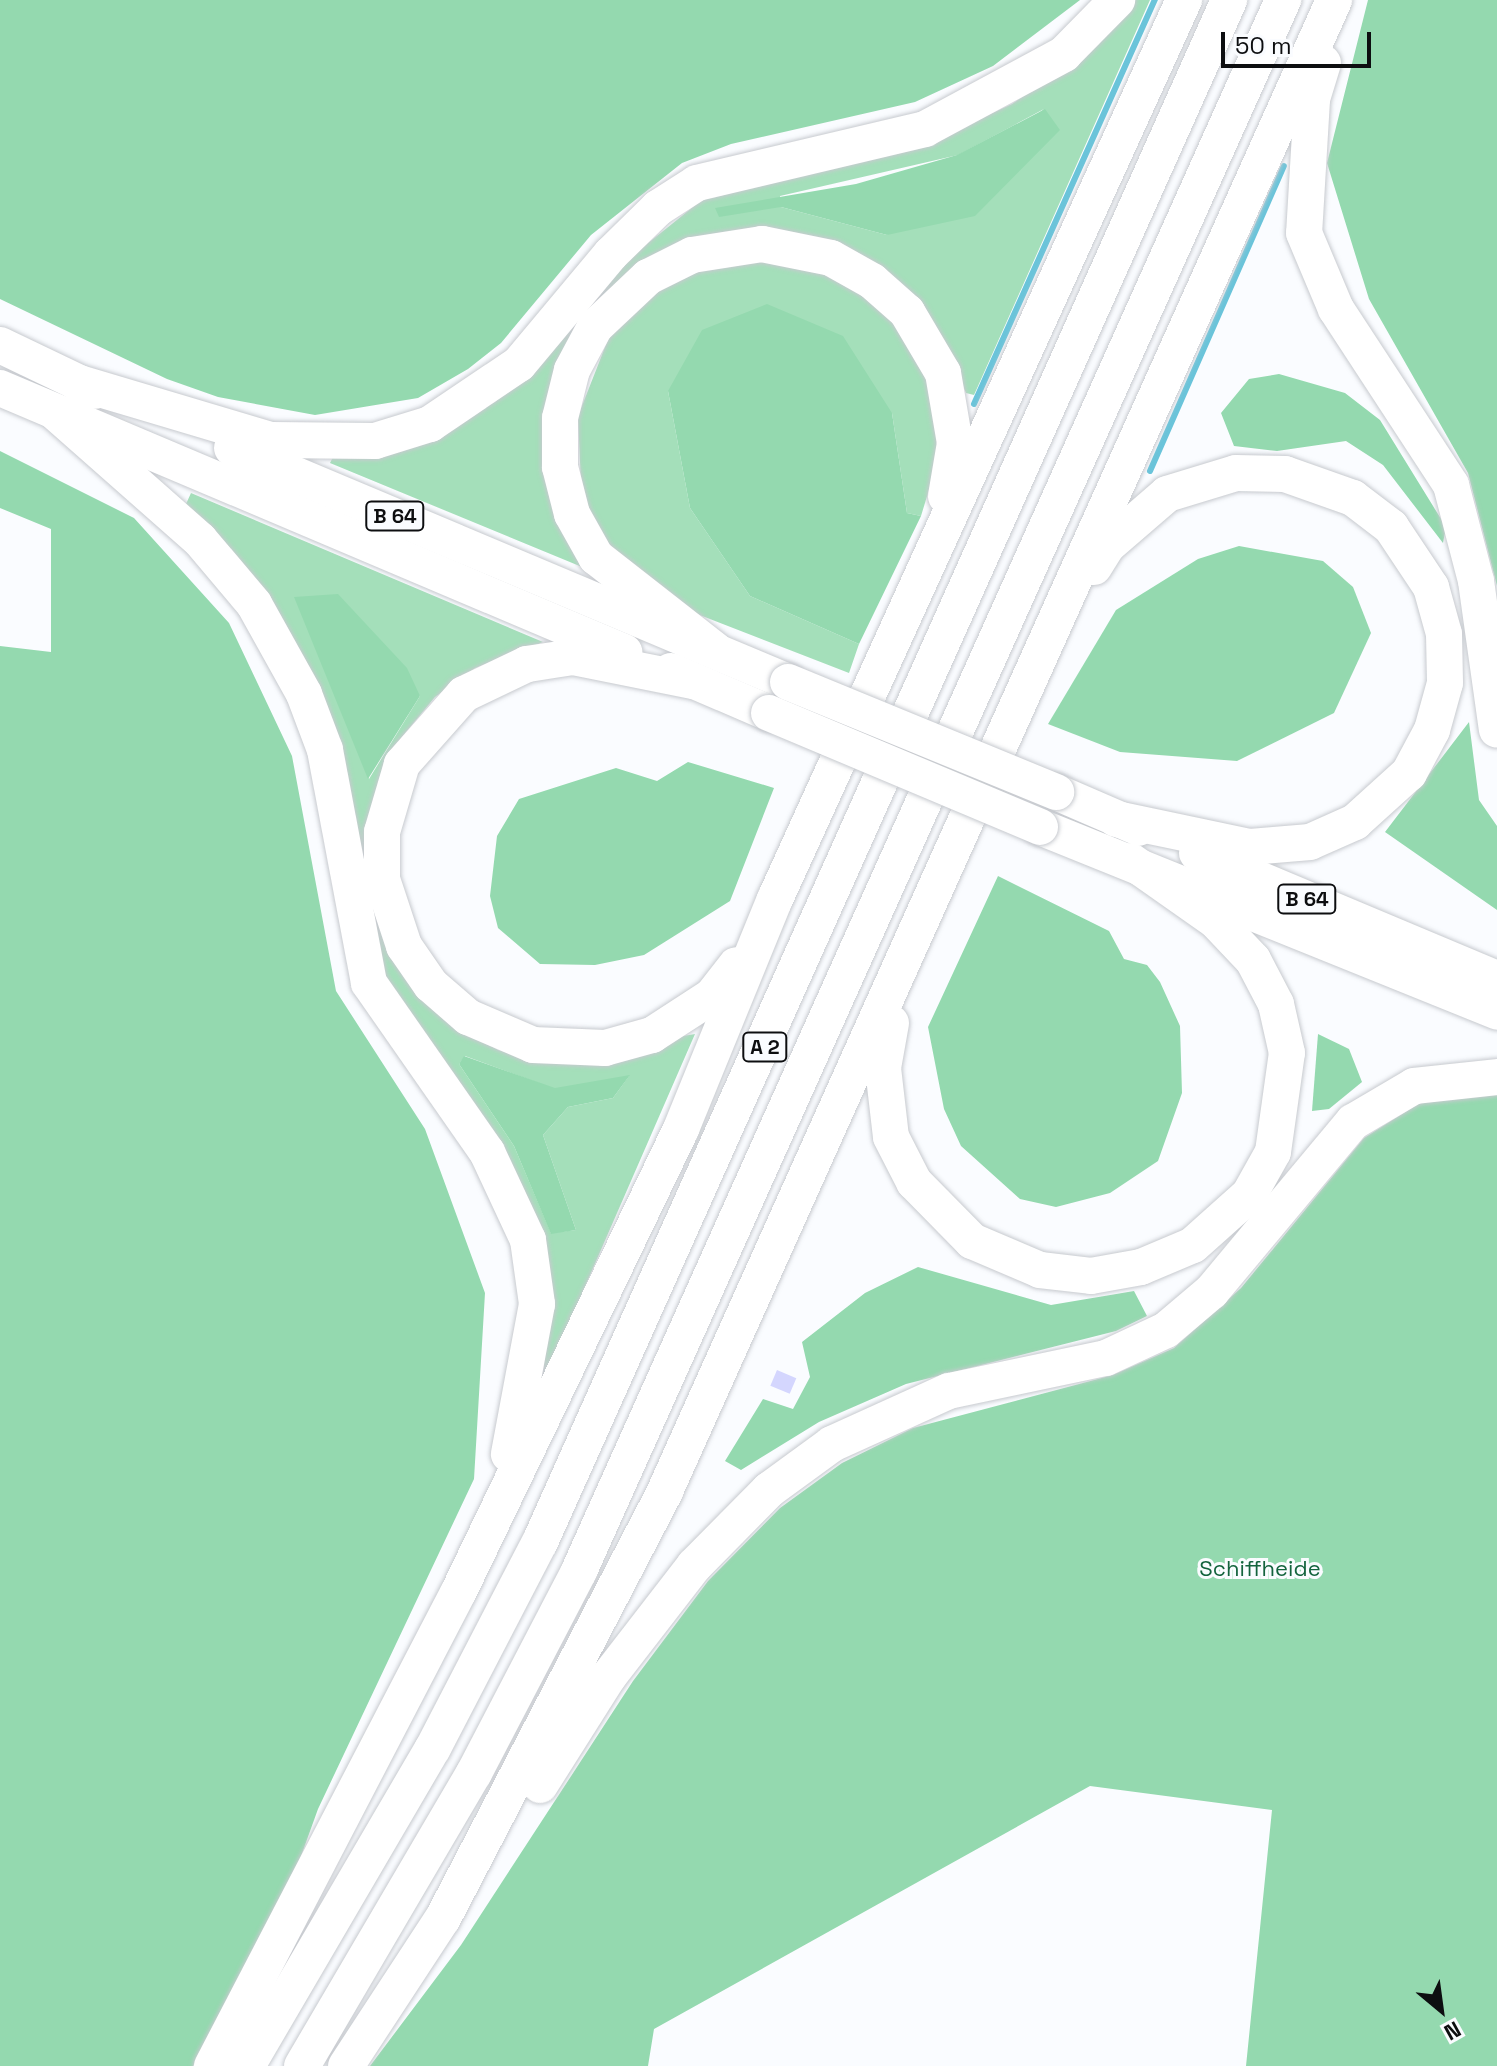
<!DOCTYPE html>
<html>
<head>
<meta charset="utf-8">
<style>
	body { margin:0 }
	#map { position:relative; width:1497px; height:2066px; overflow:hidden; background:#fafcff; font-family:"Space Grotesk",sans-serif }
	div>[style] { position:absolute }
	.green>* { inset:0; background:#a4dfba }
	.forest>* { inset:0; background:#94d9af }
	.stream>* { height:6px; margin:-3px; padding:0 3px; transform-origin:3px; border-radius:3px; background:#6ac4da }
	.building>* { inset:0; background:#d4d6fe; transform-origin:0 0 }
	.roads { filter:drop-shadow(0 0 2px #c7cacf) drop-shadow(0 0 2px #c7cacf) }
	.highway>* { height:36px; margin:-18px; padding:0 18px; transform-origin:18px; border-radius:18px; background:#fff }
	.bridges { filter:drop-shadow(0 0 2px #c7cacf) drop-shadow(0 0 2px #c7cacf) }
	.highway-bridge>* { height:36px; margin:-18px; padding:0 18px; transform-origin:18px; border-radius:18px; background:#fff }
	span { translate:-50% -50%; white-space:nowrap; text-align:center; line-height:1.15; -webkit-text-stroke:6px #fafcff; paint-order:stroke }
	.shield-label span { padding:2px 6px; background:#fafcff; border:2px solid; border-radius:6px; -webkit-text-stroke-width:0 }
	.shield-label { font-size:20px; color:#0d0e10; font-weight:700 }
	.park-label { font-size:22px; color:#14643e }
	.north { position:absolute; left:1401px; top:1970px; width:80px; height:80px; -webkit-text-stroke:6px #fafcff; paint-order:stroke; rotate:151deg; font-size:22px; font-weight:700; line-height:32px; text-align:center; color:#0d0e10 }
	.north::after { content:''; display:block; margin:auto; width:28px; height:36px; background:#0d0e10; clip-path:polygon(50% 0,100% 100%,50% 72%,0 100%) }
	.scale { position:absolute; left:1221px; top:32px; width:150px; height:36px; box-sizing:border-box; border:4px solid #0d0e10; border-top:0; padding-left:10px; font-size:24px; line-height:28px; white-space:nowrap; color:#0d0e10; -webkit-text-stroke:6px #fafcff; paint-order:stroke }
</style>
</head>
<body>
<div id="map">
	<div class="green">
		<i style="clip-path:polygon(evenodd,1134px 0,1150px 0,974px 395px,966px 393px,945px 342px,756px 231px,570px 345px,582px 567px,330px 463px,333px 457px,436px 433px,495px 402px,622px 264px,703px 199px,928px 143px,1012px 104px,1074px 62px,1134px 0,1044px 109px,887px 235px,781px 207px,780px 196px,958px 155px,1044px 109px)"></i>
		<i style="clip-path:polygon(766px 261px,826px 272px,882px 307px,929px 377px,940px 454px,921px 516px,907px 513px,892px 413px,668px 391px,690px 508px,750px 596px,859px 644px,849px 673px,679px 607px,625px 565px,594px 525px,581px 485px,578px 416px,609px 337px,657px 290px,700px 270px)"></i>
		<i style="clip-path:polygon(evenodd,191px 493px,543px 642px,475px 668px,435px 697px,401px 738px,372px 806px,446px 1020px,498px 1050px,537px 1061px,695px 1034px,543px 1383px,547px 1306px,382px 978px,353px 815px,186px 504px,191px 493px,295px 597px,420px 696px,369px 779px,295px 597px,191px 493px,465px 1056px,555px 1089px,629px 1076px,613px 1098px,568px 1107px,543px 1135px,576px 1230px,551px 1233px,514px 1146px,459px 1064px,465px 1056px)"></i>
	</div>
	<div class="forest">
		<i style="clip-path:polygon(0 0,1080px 0,993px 66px,915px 102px,731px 144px,682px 163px,591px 235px,501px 343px,468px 369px,418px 398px,315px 415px,218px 397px,167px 379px,0 299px)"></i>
		<i style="clip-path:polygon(1368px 0,1497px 0,1497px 586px,1468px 473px,1369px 299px,1327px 163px)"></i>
		<i style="clip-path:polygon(1045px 109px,1060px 130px,975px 216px,887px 235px,781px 207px,719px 217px,715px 208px,856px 184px,957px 155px)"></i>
		<i style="clip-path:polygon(767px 304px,843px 336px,892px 413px,907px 513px,921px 516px,859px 644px,750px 596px,690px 508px,668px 391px,702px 330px)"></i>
		<i style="clip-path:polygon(1279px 374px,1345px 393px,1380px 420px,1446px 527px,1443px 543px,1383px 465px,1346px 441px,1277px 451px,1234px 446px,1221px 413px,1249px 379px)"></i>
		<i style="clip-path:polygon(0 451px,134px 518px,229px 623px,292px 756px,336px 991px,425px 1129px,485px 1293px,474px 1479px,318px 1809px,291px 1884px,193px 2066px,0 2066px,0 646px,51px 652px,51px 529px,0 508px)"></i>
		<i style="clip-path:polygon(1239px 546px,1323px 561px,1353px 587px,1371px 633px,1334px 713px,1237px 761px,1120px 752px,1048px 724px,1116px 610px,1198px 559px)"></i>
		<i style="clip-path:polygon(338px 594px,407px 668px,420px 696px,368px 779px,294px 597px)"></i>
		<i style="clip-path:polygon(1469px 722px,1479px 800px,1497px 826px,1497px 910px,1385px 832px)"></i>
		<i style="clip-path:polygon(688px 762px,774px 788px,730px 901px,644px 955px,595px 965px,540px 964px,498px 928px,490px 896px,497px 836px,519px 799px,616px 768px,657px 781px)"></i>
		<i style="clip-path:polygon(998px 876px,1109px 931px,1124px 959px,1147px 965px,1160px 982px,1180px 1026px,1182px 1093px,1158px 1161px,1110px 1193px,1056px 1207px,1020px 1199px,961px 1146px,944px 1109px,928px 1027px)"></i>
		<i style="clip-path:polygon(1318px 1034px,1349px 1049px,1362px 1082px,1329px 1109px,1312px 1111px)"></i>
		<i style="clip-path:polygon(464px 1056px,555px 1088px,630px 1075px,613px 1098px,568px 1107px,543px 1135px,576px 1230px,551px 1234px,514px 1146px,459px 1064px)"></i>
		<i style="clip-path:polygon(1470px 1093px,1497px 1094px,1497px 2066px,1246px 2066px,1272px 1810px,1090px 1786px,654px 2029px,648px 2066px,370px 2066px,461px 1945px,633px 1681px,708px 1581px,780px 1508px,842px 1463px,913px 1428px,1113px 1375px,1174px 1348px,1241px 1288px,1364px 1138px,1418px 1104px)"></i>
		<i style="clip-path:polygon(918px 1267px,1051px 1305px,1134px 1291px,1147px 1316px,1116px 1331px,906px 1384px,819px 1422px,741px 1470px,725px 1461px,763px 1399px,793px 1409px,810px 1377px,802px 1342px,865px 1293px)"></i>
	</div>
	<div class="stream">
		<i style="left:974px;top:404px;width:443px;rotate:-65.9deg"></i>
		<i style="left:1150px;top:471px;width:333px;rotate:-66.3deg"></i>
	</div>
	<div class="building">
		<i style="left:777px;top:1370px;width:21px;height:17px;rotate:23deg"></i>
	</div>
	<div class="roads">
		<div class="highway">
			<i style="left:1323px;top:63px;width:39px;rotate:107deg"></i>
			<i style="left:1312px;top:100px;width:133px;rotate:93.4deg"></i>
			<i style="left:1304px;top:233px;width:82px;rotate:67.2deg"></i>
			<i style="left:1336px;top:309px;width:210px;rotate:56.8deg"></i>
			<i style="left:1451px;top:485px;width:99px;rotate:75.4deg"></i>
			<i style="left:1476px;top:581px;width:150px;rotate:82deg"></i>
			<i style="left:0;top:345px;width:106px;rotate:25.6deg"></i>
			<i style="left:76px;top:382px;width:203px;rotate:16.6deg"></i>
			<i style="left:271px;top:440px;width:104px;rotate:0.6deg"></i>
			<i style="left:375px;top:441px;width:58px;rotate:-17.2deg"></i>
			<i style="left:430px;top:424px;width:107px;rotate:-34deg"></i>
			<i style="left:519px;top:364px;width:143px;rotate:-50.1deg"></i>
			<i style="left:611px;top:254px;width:66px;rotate:-44.4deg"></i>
			<i style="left:658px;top:208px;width:46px;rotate:-32.7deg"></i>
			<i style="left:697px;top:183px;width:234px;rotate:-13.3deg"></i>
			<i style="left:925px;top:129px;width:158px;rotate:-28.3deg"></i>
			<i style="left:1064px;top:54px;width:76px;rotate:-45.5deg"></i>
			<i style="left:0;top:388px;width:678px;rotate:22.93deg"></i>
			<i style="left:55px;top:412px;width:193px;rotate:41.4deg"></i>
			<i style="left:200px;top:540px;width:84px;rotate:49.8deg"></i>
			<i style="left:254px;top:604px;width:103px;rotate:60.9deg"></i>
			<i style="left:304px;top:694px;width:60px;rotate:69.4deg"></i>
			<i style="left:325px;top:750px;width:237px;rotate:79.3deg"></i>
			<i style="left:369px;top:983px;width:206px;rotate:55.1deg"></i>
			<i style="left:487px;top:1152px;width:97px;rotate:65deg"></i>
			<i style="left:528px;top:1240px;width:65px;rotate:82deg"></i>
			<i style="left:537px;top:1304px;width:153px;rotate:100.6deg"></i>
			<i style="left:232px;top:448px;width:603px;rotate:22.82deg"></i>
			<i style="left:1094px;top:567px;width:25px;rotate:-58deg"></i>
			<i style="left:1107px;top:546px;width:79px;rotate:-40.9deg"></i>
			<i style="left:1167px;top:494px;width:72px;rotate:-16.9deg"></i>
			<i style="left:1236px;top:473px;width:49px;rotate:1.2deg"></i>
			<i style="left:1285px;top:474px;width:72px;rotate:19.4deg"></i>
			<i style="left:1353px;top:498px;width:48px;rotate:37.3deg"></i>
			<i style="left:1391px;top:527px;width:72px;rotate:56.3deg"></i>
			<i style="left:1431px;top:587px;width:49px;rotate:74.5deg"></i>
			<i style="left:1444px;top:634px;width:49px;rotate:88.8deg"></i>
			<i style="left:1445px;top:683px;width:49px;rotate:105.5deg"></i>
			<i style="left:1432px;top:730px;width:49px;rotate:118.1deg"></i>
			<i style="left:1409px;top:773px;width:73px;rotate:137.8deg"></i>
			<i style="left:1355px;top:822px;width:49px;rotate:156deg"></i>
			<i style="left:1310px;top:842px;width:60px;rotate:175.2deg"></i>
			<i style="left:1250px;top:847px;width:137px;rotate:-168.2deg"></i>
			<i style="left:715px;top:650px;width:151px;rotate:-142deg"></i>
			<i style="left:596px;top:557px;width:49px;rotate:-119.2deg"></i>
			<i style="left:572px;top:514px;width:49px;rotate:-104.3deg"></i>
			<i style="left:560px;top:467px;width:49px;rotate:-90deg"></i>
			<i style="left:560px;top:418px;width:49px;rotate:-76deg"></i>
			<i style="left:572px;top:370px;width:49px;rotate:-61.9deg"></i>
			<i style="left:595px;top:327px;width:73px;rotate:-43.3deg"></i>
			<i style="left:648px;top:277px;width:49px;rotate:-26.6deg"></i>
			<i style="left:692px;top:255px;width:71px;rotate:-8.9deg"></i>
			<i style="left:762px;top:244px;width:70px;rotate:11.5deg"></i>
			<i style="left:831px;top:258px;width:47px;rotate:29.3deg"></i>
			<i style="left:872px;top:281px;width:47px;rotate:41.5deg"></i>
			<i style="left:907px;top:312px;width:71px;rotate:59.5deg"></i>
			<i style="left:943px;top:373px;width:71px;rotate:80.3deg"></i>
			<i style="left:955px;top:443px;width:54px;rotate:99.6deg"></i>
			<i style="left:671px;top:671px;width:107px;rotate:23.2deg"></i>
			<i style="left:693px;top:681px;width:122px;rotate:-168.7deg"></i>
			<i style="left:573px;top:657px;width:47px;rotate:171.3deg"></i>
			<i style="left:527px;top:664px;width:70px;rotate:154.5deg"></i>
			<i style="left:464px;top:694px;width:94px;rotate:131.5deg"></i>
			<i style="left:402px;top:764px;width:71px;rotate:106.4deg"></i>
			<i style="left:382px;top:832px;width:47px;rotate:90deg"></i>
			<i style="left:382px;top:879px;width:71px;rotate:71.8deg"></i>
			<i style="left:404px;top:946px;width:47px;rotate:55.3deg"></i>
			<i style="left:431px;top:985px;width:49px;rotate:40.9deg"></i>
			<i style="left:468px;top:1017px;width:71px;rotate:23.3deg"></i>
			<i style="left:533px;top:1045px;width:72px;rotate:2.4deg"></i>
			<i style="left:605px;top:1048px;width:49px;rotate:-15.5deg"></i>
			<i style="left:652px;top:1035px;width:72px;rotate:-33deg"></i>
			<i style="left:712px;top:996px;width:39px;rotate:-52deg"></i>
			<i style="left:1056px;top:792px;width:90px;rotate:23.4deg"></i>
			<i style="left:1040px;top:827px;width:493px;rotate:22deg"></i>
			<i style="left:1197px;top:853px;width:325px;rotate:22.8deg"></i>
			<i style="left:891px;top:1023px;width:46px;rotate:100.1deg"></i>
			<i style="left:883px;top:1068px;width:69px;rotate:83.4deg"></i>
			<i style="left:891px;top:1137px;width:51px;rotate:62.9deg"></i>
			<i style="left:914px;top:1182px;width:83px;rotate:45.5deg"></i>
			<i style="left:972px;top:1241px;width:74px;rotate:23.1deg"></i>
			<i style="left:1040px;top:1270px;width:51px;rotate:6.7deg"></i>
			<i style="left:1091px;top:1276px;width:51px;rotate:-10.2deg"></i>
			<i style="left:1141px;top:1267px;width:56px;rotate:-22.9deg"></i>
			<i style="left:1193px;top:1245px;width:75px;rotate:-41.8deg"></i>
			<i style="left:1249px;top:1195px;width:49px;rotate:-60.8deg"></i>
			<i style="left:1273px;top:1152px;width:100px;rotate:-82deg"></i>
			<i style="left:1287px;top:1053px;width:50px;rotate:-102.7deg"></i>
			<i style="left:1276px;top:1004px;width:50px;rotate:-117.6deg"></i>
			<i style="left:1253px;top:960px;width:54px;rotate:-133.5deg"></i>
			<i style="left:1216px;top:921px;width:104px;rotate:-144.8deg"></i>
			<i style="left:540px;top:1785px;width:129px;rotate:-57.7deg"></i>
			<i style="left:609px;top:1676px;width:139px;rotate:-52.3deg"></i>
			<i style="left:694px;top:1566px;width:107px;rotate:-45.4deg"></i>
			<i style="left:769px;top:1490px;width:78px;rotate:-36.1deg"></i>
			<i style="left:832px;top:1444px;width:128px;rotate:-24.4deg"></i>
			<i style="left:949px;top:1391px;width:160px;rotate:-11.9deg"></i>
			<i style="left:1106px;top:1358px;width:66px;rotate:-25deg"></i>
			<i style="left:1166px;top:1330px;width:60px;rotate:-40.3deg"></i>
			<i style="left:1212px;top:1291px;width:220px;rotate:-50.2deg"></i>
			<i style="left:1353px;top:1122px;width:71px;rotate:-30.5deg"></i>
			<i style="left:1414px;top:1086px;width:83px;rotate:-6.2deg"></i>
			<i style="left:212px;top:2066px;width:535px;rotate:-62.53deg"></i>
			<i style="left:459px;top:1591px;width:513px;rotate:-64.33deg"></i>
			<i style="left:681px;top:1129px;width:248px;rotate:-67.8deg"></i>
			<i style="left:775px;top:899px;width:988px;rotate:-65.54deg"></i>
			<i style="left:247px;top:2066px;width:368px;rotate:-59.7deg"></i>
			<i style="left:433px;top:1748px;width:232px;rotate:-62.6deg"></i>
			<i style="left:540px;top:1542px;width:1689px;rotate:-65.92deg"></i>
			<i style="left:302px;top:2066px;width:340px;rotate:-59.6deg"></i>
			<i style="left:474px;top:1773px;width:228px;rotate:-62.5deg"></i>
			<i style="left:579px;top:1571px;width:1722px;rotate:-65.86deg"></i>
			<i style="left:346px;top:2066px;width:177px;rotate:-56.8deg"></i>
			<i style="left:443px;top:1918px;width:481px;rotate:-62.5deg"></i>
			<i style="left:665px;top:1491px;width:1634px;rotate:-65.83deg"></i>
		</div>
	</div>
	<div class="bridges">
		<div class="highway-bridge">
			<i style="left:788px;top:682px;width:290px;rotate:22.3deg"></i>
			<i style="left:769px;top:713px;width:294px;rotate:22.8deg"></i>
		</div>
	</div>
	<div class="shield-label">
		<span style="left:395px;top:516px">B 64</span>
		<span style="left:1307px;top:899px">B 64</span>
		<span style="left:765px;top:1047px">A 2</span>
	</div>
	<div class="park-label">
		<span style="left:1260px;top:1569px">Schiffheide</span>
	</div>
	<div class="north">N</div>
	<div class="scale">50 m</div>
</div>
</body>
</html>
